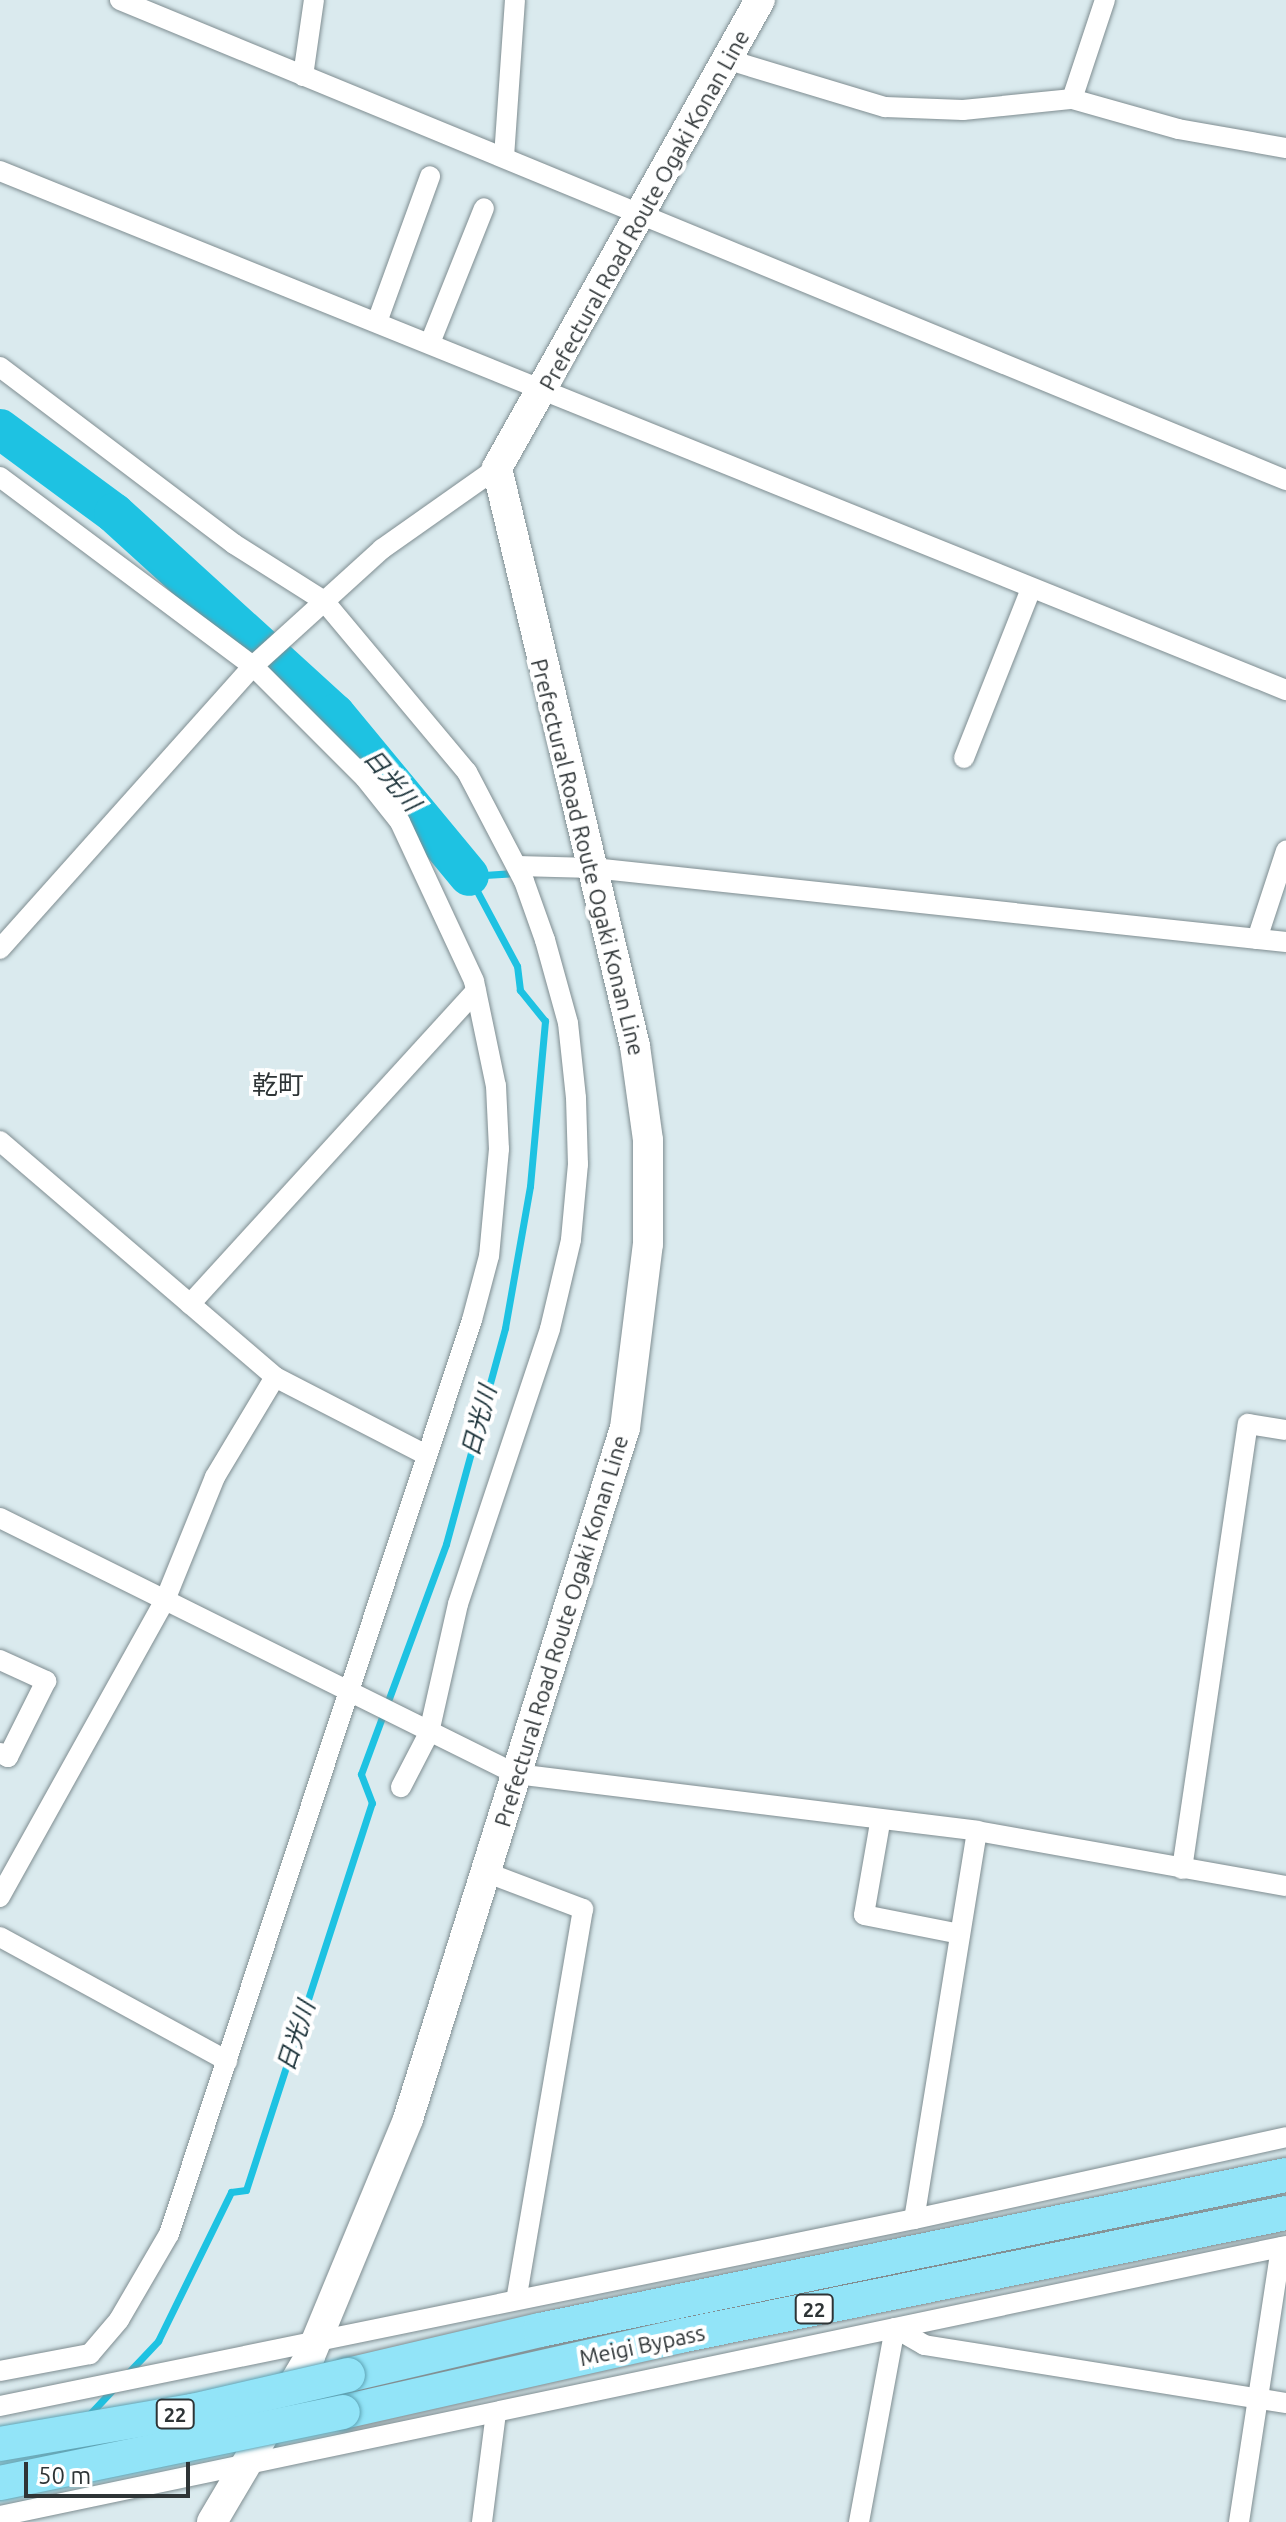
<!DOCTYPE html>
<html>
<head>
<meta charset="utf-8">
<style>
	body { margin:0 }
	#map { position:relative; width:1286px; height:2522px; overflow:hidden; background:#daeaee; font-family:Ubuntu,"Noto Sans JP",sans-serif }
	div>[style] { position:absolute }
	.stream>* { height:7px; margin:-3.5px; padding:0 3.5px; transform-origin:3.5px; border-radius:3.5px; background:#1ec2e2 }
	.river>* { height:40px; margin:-20px; padding:0 20px; transform-origin:20px; border-radius:20px; background:#1ec2e2 }
	.roads { filter:drop-shadow(0 0 2px #7f8d91) drop-shadow(0 0 2px #7f8d91) }
	.minor>* { height:20px; margin:-10px; padding:0 10px; transform-origin:10px; border-radius:10px; background:#fff }
	.secondary>* { height:30px; margin:-15px; padding:0 15px; transform-origin:15px; border-radius:15px; background:#fff }
	.trunk>* { height:34px; margin:-17px; padding:0 17px; transform-origin:17px; border-radius:17px; background:#92e4f8 }
	.bridges { filter:drop-shadow(0 0 2px #5da2b3) drop-shadow(0 0 2px #5da2b3) }
	.trunk-bridge>* { height:34px; margin:-17px; padding:0 17px; transform-origin:17px; border-radius:17px; background:#92e4f8 }
	span { translate:-50% -50%; white-space:nowrap; text-align:center; line-height:1.15; -webkit-text-stroke:8px #fff; paint-order:stroke }
	.shield-label span { padding:2px 6px; background:#fff; border:2px solid; border-radius:6px; -webkit-text-stroke-width:0 }
	.shield-label { font-size:20px; color:#2e3436; font-weight:700 }
	.street-label { font-size:22px; color:#2e3436 }
	.water-label { font-size:24px; color:#1a3138; font-style:italic }
	.quarter-label { font-size:26px; color:#2e3436 }
	.scale { position:absolute; left:24px; top:2462px; width:166px; height:36px; box-sizing:border-box; border:4px solid #2e3436; border-top:0; padding-left:10px; font-size:24px; line-height:28px; white-space:nowrap; color:#2e3436; -webkit-text-stroke:6px #fff; paint-order:stroke }
</style>
</head>
<body>
<div id="map">
	<div class="stream">
		<i style="left:126px;top:2375px;width:47px;rotate:-46.7deg"></i>
		<i style="left:158px;top:2341px;width:166px;rotate:-63.9deg"></i>
		<i style="left:231px;top:2192px;width:15px;rotate:-8deg"></i>
		<i style="left:246px;top:2190px;width:407px;rotate:-72deg"></i>
		<i style="left:372px;top:1803px;width:31px;rotate:-111deg"></i>
		<i style="left:361px;top:1774px;width:245px;rotate:-69.7deg"></i>
		<i style="left:446px;top:1544px;width:224px;rotate:-74.7deg"></i>
		<i style="left:505px;top:1328px;width:144px;rotate:-80deg"></i>
		<i style="left:530px;top:1186px;width:166px;rotate:-84.8deg"></i>
		<i style="left:545px;top:1021px;width:40px;rotate:-129deg"></i>
		<i style="left:520px;top:990px;width:24px;rotate:-97deg"></i>
		<i style="left:517px;top:966px;width:102px;rotate:-118.1deg"></i>
		<i style="left:469px;top:876px;width:46px;rotate:-3.7deg"></i>
		<i style="left:88px;top:2416px;width:40px;rotate:-47deg"></i>
	</div>
	<div class="river">
		<i style="left:0;top:429px;width:142px;rotate:36.4deg"></i>
		<i style="left:114px;top:513px;width:299px;rotate:42.3deg"></i>
		<i style="left:335px;top:714px;width:210px;rotate:50.4deg"></i>
	</div>
	<div class="roads">
		<div class="minor">
			<i style="left:120px;top:0;width:1261px;rotate:22.38deg"></i>
			<i style="left:729px;top:60px;width:163px;rotate:16.8deg"></i>
			<i style="left:885px;top:107px;width:78px;rotate:2.2deg"></i>
			<i style="left:963px;top:110px;width:110px;rotate:-5.8deg"></i>
			<i style="left:1072px;top:99px;width:110px;rotate:15.8deg"></i>
			<i style="left:1178px;top:129px;width:110px;rotate:10deg"></i>
			<i style="left:303px;top:76px;width:77px;rotate:-81.8deg"></i>
			<i style="left:1072px;top:99px;width:104px;rotate:-71.6deg"></i>
			<i style="left:504px;top:157px;width:157px;rotate:-86deg"></i>
			<i style="left:0;top:171px;width:1387px;rotate:21.98deg"></i>
			<i style="left:377px;top:322px;width:155px;rotate:-70deg"></i>
			<i style="left:430px;top:343px;width:145px;rotate:-68.2deg"></i>
			<i style="left:0;top:367px;width:293px;rotate:37.1deg"></i>
			<i style="left:234px;top:544px;width:107px;rotate:32.3deg"></i>
			<i style="left:324px;top:601px;width:223px;rotate:50.1deg"></i>
			<i style="left:467px;top:772px;width:123px;rotate:62.4deg"></i>
			<i style="left:524px;top:881px;width:63px;rotate:70.4deg"></i>
			<i style="left:545px;top:940px;width:86px;rotate:74.5deg"></i>
			<i style="left:568px;top:1023px;width:75px;rotate:83.9deg"></i>
			<i style="left:576px;top:1098px;width:66px;rotate:88.3deg"></i>
			<i style="left:578px;top:1164px;width:76px;rotate:95.3deg"></i>
			<i style="left:571px;top:1240px;width:91px;rotate:103.3deg"></i>
			<i style="left:550px;top:1329px;width:290px;rotate:108.5deg"></i>
			<i style="left:458px;top:1604px;width:132px;rotate:102.7deg"></i>
			<i style="left:429px;top:1733px;width:61px;rotate:117.4deg"></i>
			<i style="left:0;top:477px;width:316px;rotate:36.8deg"></i>
			<i style="left:253px;top:666px;width:158px;rotate:45deg"></i>
			<i style="left:365px;top:778px;width:56px;rotate:51.5deg"></i>
			<i style="left:400px;top:822px;width:175px;rotate:65deg"></i>
			<i style="left:474px;top:981px;width:107px;rotate:78.2deg"></i>
			<i style="left:496px;top:1086px;width:63px;rotate:87.3deg"></i>
			<i style="left:499px;top:1149px;width:107px;rotate:95.3deg"></i>
			<i style="left:489px;top:1256px;width:66px;rotate:104.9deg"></i>
			<i style="left:472px;top:1320px;width:963px;rotate:108.34deg"></i>
			<i style="left:169px;top:2234px;width:99px;rotate:120.2deg"></i>
			<i style="left:119px;top:2320px;width:45px;rotate:130.5deg"></i>
			<i style="left:90px;top:2354px;width:92px;rotate:169.3deg"></i>
			<i style="left:964px;top:758px;width:182px;rotate:-68.4deg"></i>
			<i style="left:517px;top:866px;width:76px;rotate:1.5deg"></i>
			<i style="left:593px;top:868px;width:697px;rotate:6.1deg"></i>
			<i style="left:1257px;top:939px;width:93px;rotate:-71.8deg"></i>
			<i style="left:0;top:949px;width:380px;rotate:-48.2deg"></i>
			<i style="left:253px;top:666px;width:174px;rotate:-42.2deg"></i>
			<i style="left:382px;top:549px;width:141px;rotate:-35.2deg"></i>
			<i style="left:0;top:1141px;width:362px;rotate:40.6deg"></i>
			<i style="left:275px;top:1377px;width:117px;rotate:121deg"></i>
			<i style="left:215px;top:1477px;width:133px;rotate:112.1deg"></i>
			<i style="left:165px;top:1600px;width:340px;rotate:119.1deg"></i>
			<i style="left:190px;top:1304px;width:424px;rotate:-47.6deg"></i>
			<i style="left:275px;top:1377px;width:170px;rotate:27.3deg"></i>
			<i style="left:0;top:1518px;width:576px;rotate:26.39deg"></i>
			<i style="left:516px;top:1774px;width:465px;rotate:7deg"></i>
			<i style="left:977px;top:1831px;width:314px;rotate:10.1deg"></i>
			<i style="left:0;top:1660px;width:51px;rotate:24.5deg"></i>
			<i style="left:46px;top:1681px;width:85px;rotate:116.6deg"></i>
			<i style="left:8px;top:1757px;width:9px;rotate:-153deg"></i>
			<i style="left:880px;top:1823px;width:93px;rotate:99.9deg"></i>
			<i style="left:864px;top:1915px;width:98px;rotate:11.2deg"></i>
			<i style="left:977px;top:1831px;width:393px;rotate:99.2deg"></i>
			<i style="left:914px;top:2219px;width:381px;rotate:-12.4deg"></i>
			<i style="left:1182px;top:1869px;width:450px;rotate:-81.6deg"></i>
			<i style="left:1248px;top:1424px;width:38px;rotate:9deg"></i>
			<i style="left:485px;top:1872px;width:105px;rotate:20.7deg"></i>
			<i style="left:583px;top:1909px;width:394px;rotate:99.7deg"></i>
			<i style="left:0;top:1937px;width:259px;rotate:28.6deg"></i>
			<i style="left:0;top:2406px;width:933px;rotate:-11.56deg"></i>
			<i style="left:0;top:2516px;width:1314px;rotate:-11.86deg"></i>
			<i style="left:482px;top:2522px;width:110px;rotate:-82.7deg"></i>
			<i style="left:859px;top:2522px;width:197px;rotate:-79.5deg"></i>
			<i style="left:895px;top:2328px;width:34px;rotate:30deg"></i>
			<i style="left:924px;top:2345px;width:367px;rotate:9.1deg"></i>
			<i style="left:1239px;top:2522px;width:278px;rotate:-81.3deg"></i>
		</div>
		<div class="secondary">
			<i style="left:212px;top:2522px;width:193px;rotate:-59.4deg"></i>
			<i style="left:310px;top:2356px;width:256px;rotate:-67.5deg"></i>
			<i style="left:408px;top:2119px;width:724px;rotate:-72.57deg"></i>
			<i style="left:625px;top:1428px;width:185px;rotate:-82.9deg"></i>
			<i style="left:648px;top:1244px;width:104px;rotate:-90deg"></i>
			<i style="left:648px;top:1140px;width:95px;rotate:-97.9deg"></i>
			<i style="left:635px;top:1046px;width:594px;rotate:-103.43deg"></i>
			<i style="left:497px;top:468px;width:537px;rotate:-60.67deg"></i>
		</div>
		<div class="trunk">
			<i style="left:348px;top:2375px;width:197px;rotate:-13.2deg"></i>
			<i style="left:540px;top:2330px;width:762px;rotate:-11.74deg"></i>
			<i style="left:343px;top:2412px;width:345px;rotate:-12.7deg"></i>
			<i style="left:680px;top:2336px;width:618px;rotate:-11.47deg"></i>
		</div>
	</div>
	<div class="bridges">
		<div class="trunk-bridge">
			<i style="left:0;top:2444px;width:195px;rotate:-9.8deg"></i>
			<i style="left:192px;top:2411px;width:160px;rotate:-13deg"></i>
			<i style="left:0;top:2483px;width:350px;rotate:-11.7deg"></i>
		</div>
	</div>
	<div class="shield-label">
		<span style="left:814px;top:2309px">22</span>
		<span style="left:175px;top:2414px">22</span>
	</div>
	<div class="street-label">
		<span style="left:644px;top:210px;rotate:-61deg">Prefectural Road Route Ogaki Konan Line</span>
		<span style="left:588px;top:857px;rotate:76deg">Prefectural Road Route Ogaki Konan Line</span>
		<span style="left:561px;top:1631px;rotate:-73deg">Prefectural Road Route Ogaki Konan Line</span>
		<span style="left:642px;top:2345px;rotate:-12deg">Meigi Bypass</span>
	</div>
	<div class="water-label">
		<span style="left:392px;top:780px;rotate:50deg">日光川</span>
		<span style="left:479px;top:1421px;rotate:-75deg">日光川</span>
		<span style="left:296px;top:2036px;rotate:-72deg">日光川</span>
	</div>
	<div class="quarter-label">
		<span style="left:278px;top:1085px">乾町</span>
	</div>
	<div class="scale">50 m</div>
</div>
</body>
</html>
